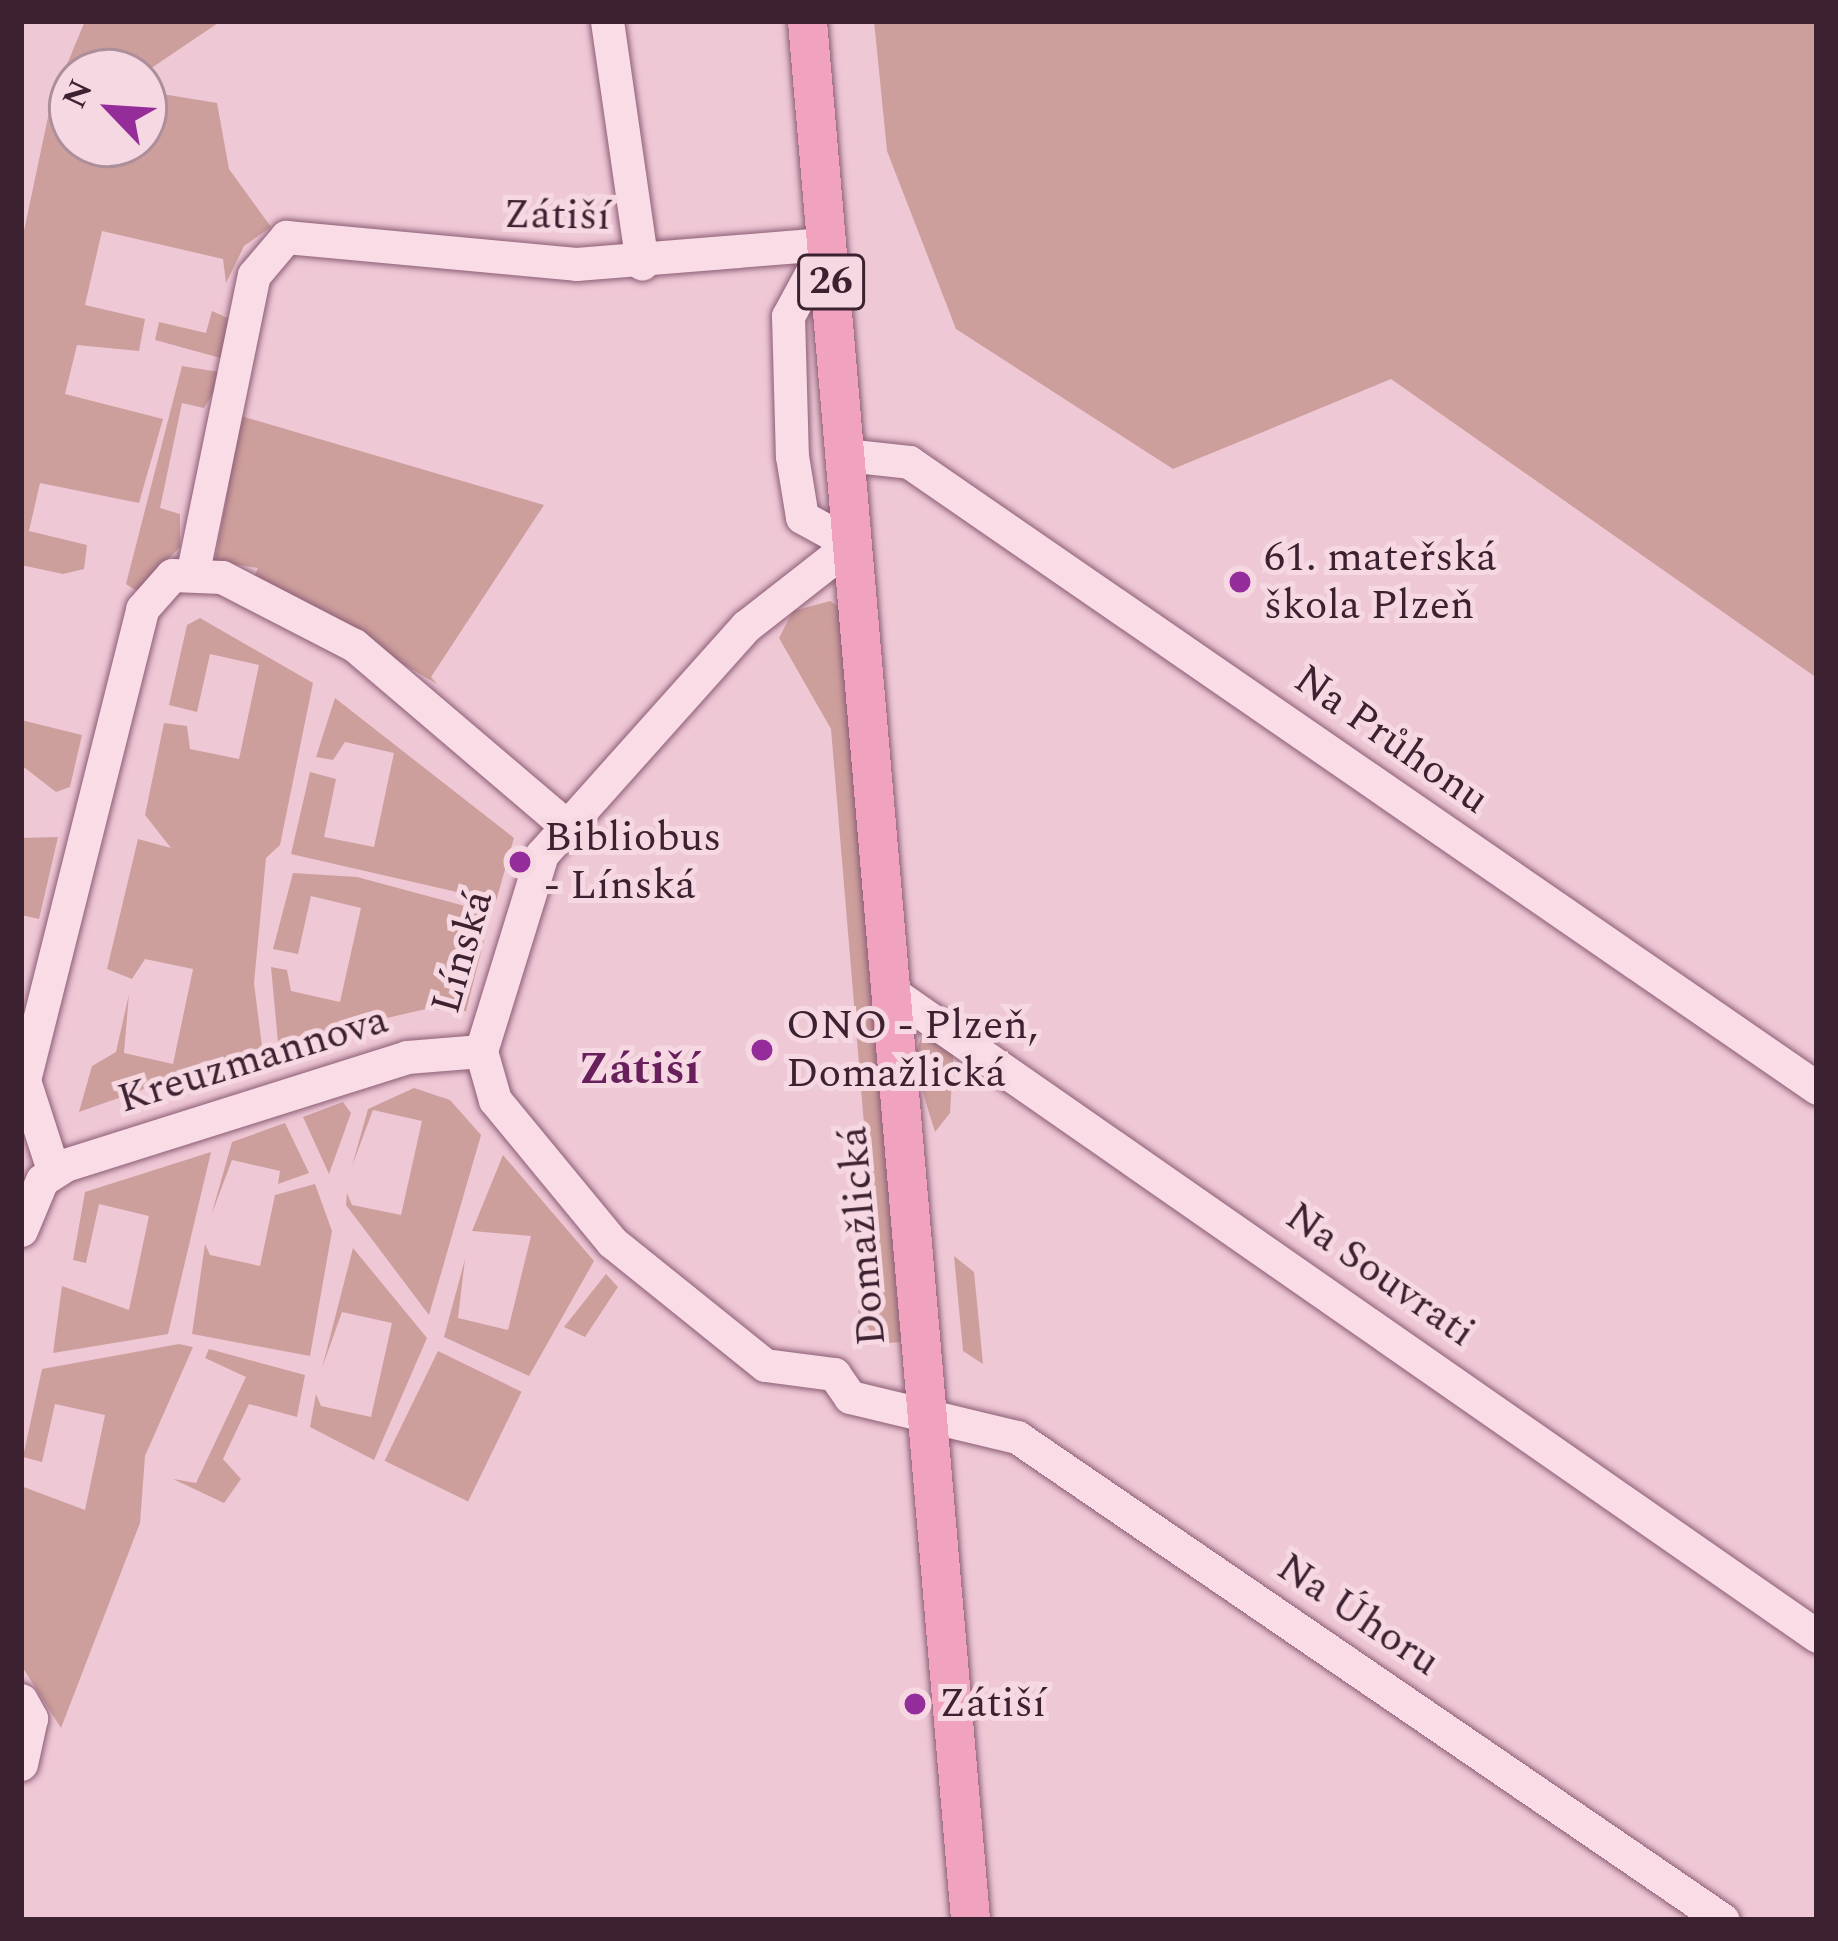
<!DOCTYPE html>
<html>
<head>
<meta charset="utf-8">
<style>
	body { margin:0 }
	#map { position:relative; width:1838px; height:1941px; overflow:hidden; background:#efc8d6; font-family:Spectral,serif }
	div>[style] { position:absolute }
	.green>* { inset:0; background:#cd9f9c; transform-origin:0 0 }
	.roads { filter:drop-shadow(0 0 3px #8b5d75) drop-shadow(0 0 3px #8b5d75) }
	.minor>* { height:33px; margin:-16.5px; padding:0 16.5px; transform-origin:16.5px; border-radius:16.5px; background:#f9dce6 }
	.major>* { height:39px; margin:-19.5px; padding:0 19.5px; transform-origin:19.5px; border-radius:19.5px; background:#f1a2be }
	.dots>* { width:33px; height:33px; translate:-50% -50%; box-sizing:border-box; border:6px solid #f6d8e2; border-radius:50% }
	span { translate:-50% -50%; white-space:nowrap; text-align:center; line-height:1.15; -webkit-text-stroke:10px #f6d8e2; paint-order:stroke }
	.shield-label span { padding:3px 9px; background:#f6d8e2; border:3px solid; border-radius:9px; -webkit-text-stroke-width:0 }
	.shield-label { font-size:39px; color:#3c2130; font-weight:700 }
	.street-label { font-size:42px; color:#3c2130 }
	.poi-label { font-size:42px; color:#3c2130 }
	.left { translate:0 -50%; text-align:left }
	.neighbourhood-label { font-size:45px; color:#68205d; font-weight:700 }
	.frame { position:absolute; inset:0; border:24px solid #3c2130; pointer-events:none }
	.north { position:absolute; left:48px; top:48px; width:120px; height:120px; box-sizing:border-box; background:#f6d8e2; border:3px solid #ac8f9b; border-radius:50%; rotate:295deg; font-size:33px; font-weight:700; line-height:48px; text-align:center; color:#3c2130 }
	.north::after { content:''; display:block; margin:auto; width:42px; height:54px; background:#942d9a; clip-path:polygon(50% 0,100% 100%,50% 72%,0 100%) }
</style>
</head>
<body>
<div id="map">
	<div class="green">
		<i style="clip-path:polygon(85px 21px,221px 21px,144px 73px,72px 72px,72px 144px,144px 144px,144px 91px,217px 103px,229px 169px,271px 227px,244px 246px,226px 283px,223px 259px,102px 231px,85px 305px,145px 319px,139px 351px,77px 345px,65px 394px,163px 419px,139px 503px,40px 483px,29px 531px,87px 545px,84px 569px,63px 574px,21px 565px,21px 245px,51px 103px)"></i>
		<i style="clip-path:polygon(874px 21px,1817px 21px,1817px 678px,1391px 379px,1173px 469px,956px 329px,887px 151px)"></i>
		<i style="clip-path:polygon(212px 311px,230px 319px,228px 360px,155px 340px,159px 322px,206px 333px)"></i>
		<i style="clip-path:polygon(182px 366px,225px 373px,204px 408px,182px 403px,160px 508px,180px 514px,180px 547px,137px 591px,126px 584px)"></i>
		<i style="clip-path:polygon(241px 416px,544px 505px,431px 677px,437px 684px,254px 577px,258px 568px,215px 561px)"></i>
		<i style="clip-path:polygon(830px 601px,839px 607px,901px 1342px,879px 1344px,858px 1312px,874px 1244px,831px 729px,779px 638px,793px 611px)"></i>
		<i style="clip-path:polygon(200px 618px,313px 683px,280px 845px,266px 858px,254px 983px,262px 1047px,79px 1112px,92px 1066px,116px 1052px,129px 994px,124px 1053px,173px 1064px,193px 969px,145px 959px,132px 979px,107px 969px,138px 839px,171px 848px,145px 815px,164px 723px,187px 726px,190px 749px,239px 759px,259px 665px,210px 654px,197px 712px,169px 705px,187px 625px)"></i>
		<i style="clip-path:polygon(335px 698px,514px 838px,496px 901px,291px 854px,310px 772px,336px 779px,324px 837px,374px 847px,394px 753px,345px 742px,333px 760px,316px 757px)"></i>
		<i style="clip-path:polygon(21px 720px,82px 735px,70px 787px,56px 792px,21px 765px)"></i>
		<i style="clip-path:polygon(58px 837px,39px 919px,21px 915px,21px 838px)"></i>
		<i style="clip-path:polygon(293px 873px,357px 877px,491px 913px,466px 1011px,426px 1009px,278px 1043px,271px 967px,287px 970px,291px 991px,340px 1002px,361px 908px,311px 896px,298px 954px,273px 949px)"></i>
		<i style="clip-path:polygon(923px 1033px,954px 1042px,950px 1113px,935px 1132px,913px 1060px)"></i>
		<i style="clip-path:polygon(414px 1088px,450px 1100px,481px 1135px,429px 1315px,346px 1205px,347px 1193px,352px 1205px,401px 1215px,422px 1121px,373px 1110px,352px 1166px,368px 1109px)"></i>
		<i style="clip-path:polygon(343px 1102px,351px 1113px,329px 1174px,303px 1117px)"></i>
		<i style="clip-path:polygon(285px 1123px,309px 1173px,278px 1184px,280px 1171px,232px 1160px,211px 1216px,232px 1142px)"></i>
		<i style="clip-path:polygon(211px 1152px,168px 1334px,53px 1353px,62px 1286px,129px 1310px,149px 1216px,99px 1204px,86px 1263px,73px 1260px,85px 1192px)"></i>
		<i style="clip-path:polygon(503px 1155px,594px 1261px,529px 1376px,444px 1337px,465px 1259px,458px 1318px,508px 1330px,531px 1236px,472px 1231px)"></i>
		<i style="clip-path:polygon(315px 1184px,332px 1231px,310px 1356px,192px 1334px,205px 1244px,210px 1255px,260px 1266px,275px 1195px)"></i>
		<i style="clip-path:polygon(353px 1248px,427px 1338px,374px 1460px,310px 1427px,316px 1394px,321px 1406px,371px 1417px,392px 1323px,342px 1312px,322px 1368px)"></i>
		<i style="clip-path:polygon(954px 1256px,974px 1272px,983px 1364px,963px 1351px)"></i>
		<i style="clip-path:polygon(606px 1274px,618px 1287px,585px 1337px,564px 1327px)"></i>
		<i style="clip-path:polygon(179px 1344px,193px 1347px,145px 1456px,140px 1523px,61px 1728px,21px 1665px,21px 1486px,85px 1510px,105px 1415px,55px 1404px,42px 1462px,23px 1457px,42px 1369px)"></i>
		<i style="clip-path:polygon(209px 1349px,305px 1375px,297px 1417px,249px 1404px,223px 1459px,241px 1479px,224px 1503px,173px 1479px,196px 1483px,246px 1377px,205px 1358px)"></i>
		<i style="left:438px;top:1351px;width:93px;height:122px;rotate:26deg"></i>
	</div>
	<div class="roads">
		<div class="minor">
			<i style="left:607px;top:21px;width:245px;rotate:81.8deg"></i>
			<i style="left:827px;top:244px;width:82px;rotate:118.4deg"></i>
			<i style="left:788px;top:316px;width:140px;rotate:88.4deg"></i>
			<i style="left:792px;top:456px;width:62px;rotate:80.7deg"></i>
			<i style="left:802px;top:517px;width:56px;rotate:28.9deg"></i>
			<i style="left:851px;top:544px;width:133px;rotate:142deg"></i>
			<i style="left:746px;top:626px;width:306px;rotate:131.8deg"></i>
			<i style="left:542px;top:854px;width:206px;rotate:107.2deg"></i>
			<i style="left:481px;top:1051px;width:51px;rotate:74.1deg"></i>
			<i style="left:495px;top:1100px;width:184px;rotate:50.5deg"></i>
			<i style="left:612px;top:1242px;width:196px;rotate:38.8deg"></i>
			<i style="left:765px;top:1365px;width:70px;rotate:7.4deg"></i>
			<i style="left:834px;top:1374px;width:28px;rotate:55deg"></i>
			<i style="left:850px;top:1397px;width:172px;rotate:13.5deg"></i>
			<i style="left:1017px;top:1437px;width:855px;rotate:34.38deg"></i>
			<i style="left:845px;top:455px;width:64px;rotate:6.2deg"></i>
			<i style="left:909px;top:462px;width:1103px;rotate:34.58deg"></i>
			<i style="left:193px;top:571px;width:302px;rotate:-78.4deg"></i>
			<i style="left:254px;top:275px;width:50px;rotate:-49.9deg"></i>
			<i style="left:286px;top:237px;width:291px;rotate:5.3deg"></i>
			<i style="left:576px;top:264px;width:252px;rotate:-4.6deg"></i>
			<i style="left:890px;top:991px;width:1129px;rotate:34.83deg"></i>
			<i style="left:53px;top:1170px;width:95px;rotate:-107.9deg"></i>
			<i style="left:24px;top:1080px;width:486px;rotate:-75.9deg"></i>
			<i style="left:142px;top:609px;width:45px;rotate:-48.6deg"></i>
			<i style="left:172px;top:575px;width:50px;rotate:2.3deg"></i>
			<i style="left:222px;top:577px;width:148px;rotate:27.3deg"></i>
			<i style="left:354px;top:645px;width:276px;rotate:40.4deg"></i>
			<i style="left:21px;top:1230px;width:54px;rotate:-67.2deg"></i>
			<i style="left:42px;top:1180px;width:27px;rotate:-33deg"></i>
			<i style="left:65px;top:1165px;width:359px;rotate:-17.5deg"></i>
			<i style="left:407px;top:1057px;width:74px;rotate:-4.6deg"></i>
			<i style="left:21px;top:1700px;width:21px;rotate:61deg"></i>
			<i style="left:31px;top:1718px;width:47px;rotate:102.3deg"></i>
		</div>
		<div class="major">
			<i style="left:807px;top:21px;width:1906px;rotate:85.09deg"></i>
		</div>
	</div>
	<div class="dots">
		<i style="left:1240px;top:582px;background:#942d9a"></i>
		<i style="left:520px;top:862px;background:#942d9a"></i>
		<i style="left:762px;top:1050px;background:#942d9a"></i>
		<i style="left:915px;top:1704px;background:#942d9a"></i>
	</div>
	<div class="shield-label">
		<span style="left:831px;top:282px">26</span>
	</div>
	<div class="street-label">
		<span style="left:557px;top:216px;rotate:1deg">Zátiší</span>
		<span style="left:1391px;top:740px;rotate:35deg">Na Průhonu</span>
		<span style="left:463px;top:952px;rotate:-74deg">Línská</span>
		<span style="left:253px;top:1060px;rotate:-17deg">Kreuzmannova</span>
		<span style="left:863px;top:1236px;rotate:-95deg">Domažlická</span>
		<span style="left:1380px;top:1275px;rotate:35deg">Na Souvrati</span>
		<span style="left:1358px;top:1615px;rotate:34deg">Na Úhoru</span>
	</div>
	<div class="poi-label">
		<span class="left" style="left:1264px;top:582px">61. mateřská<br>škola Plzeň</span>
		<span class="left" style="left:544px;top:862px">Bibliobus<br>- Línská</span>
		<span class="left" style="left:786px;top:1050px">ONO - Plzeň,<br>Domažlická</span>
		<span class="left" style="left:939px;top:1704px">Zátiší</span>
	</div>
	<div class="neighbourhood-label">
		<span style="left:639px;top:1070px">Zátiší</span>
	</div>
	<div class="frame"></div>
	<div class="north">N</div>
</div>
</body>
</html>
